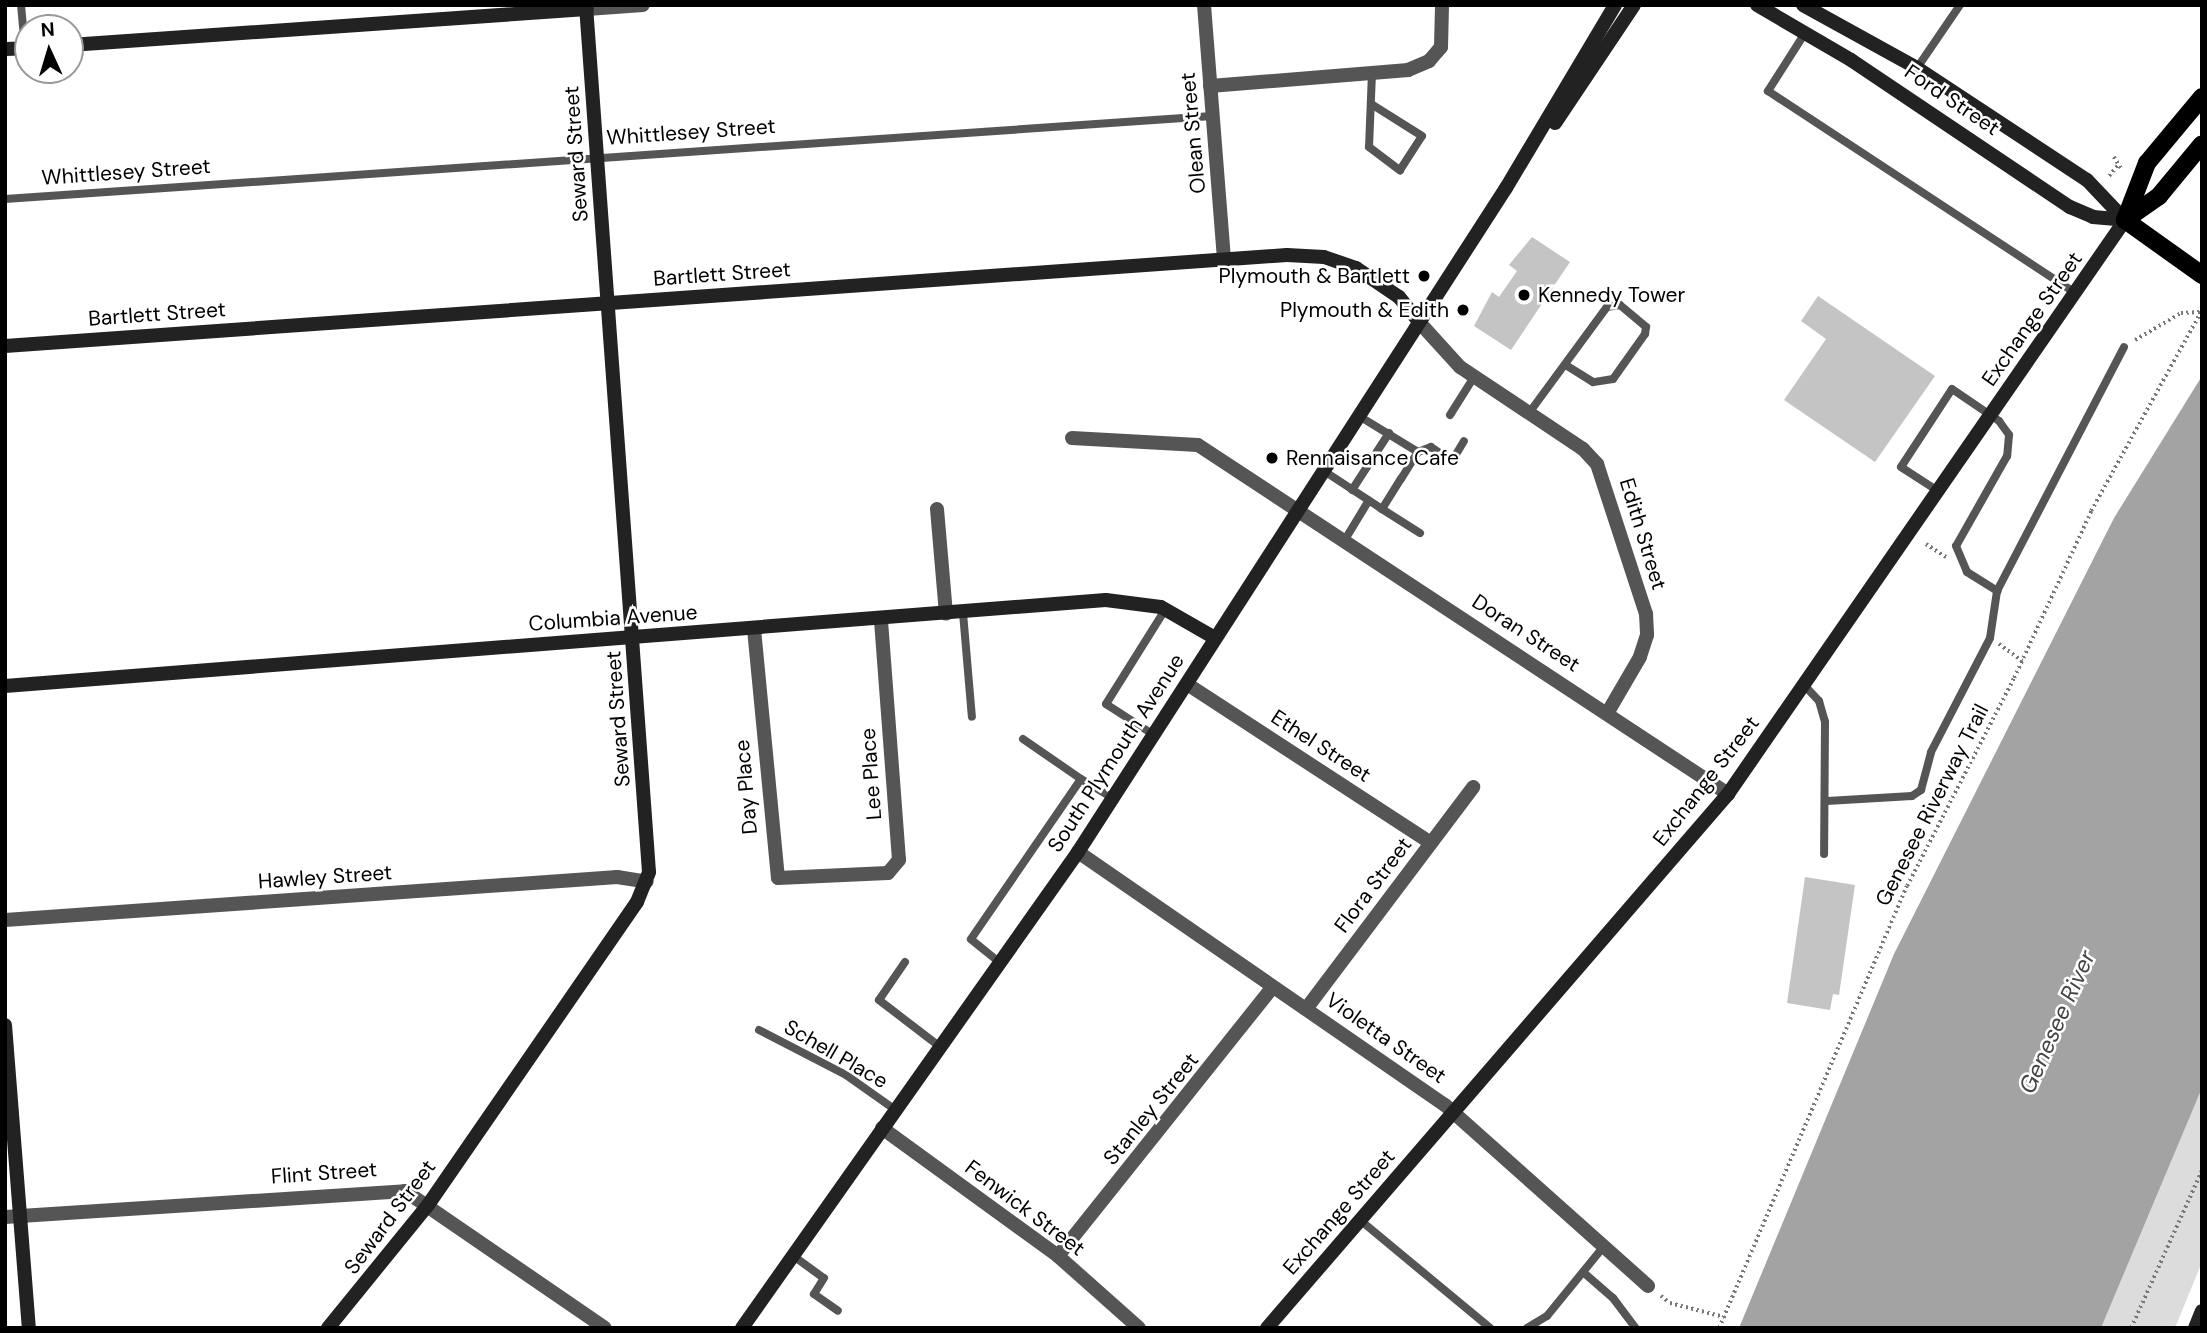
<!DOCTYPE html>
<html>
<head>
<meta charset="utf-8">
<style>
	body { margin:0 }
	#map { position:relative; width:2207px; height:1333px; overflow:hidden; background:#fff; font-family:"DM Sans",sans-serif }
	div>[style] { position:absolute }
	.green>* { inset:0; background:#dcdcdc }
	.water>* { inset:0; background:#a3a3a3 }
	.building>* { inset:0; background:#c4c4c4 }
	.path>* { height:3.5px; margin-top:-1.75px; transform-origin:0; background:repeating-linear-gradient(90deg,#777 0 2px,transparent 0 5.5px) }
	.lane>* { height:8px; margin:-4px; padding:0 4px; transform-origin:4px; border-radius:4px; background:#555 }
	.street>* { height:14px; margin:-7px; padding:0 7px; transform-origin:7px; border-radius:7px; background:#555 }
	.secondary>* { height:14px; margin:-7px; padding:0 7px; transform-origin:7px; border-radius:7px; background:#222 }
	.primary>* { height:18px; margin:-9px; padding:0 9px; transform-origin:9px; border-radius:9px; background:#000 }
	.dots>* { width:19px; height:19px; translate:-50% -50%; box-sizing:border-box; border:4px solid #fff; border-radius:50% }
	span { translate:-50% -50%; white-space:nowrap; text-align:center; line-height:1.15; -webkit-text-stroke:5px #fff; paint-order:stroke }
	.street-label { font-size:21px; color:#000 }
	.poi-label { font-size:21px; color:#000 }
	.right { translate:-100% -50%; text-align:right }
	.left { translate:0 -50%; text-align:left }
	.water-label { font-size:23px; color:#444; font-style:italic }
	.frame { position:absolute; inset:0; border:7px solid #000; pointer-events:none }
	.north { position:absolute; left:14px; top:14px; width:70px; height:70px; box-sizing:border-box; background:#fff; border:2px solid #999; border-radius:50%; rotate:356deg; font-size:19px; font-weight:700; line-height:28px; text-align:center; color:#000 }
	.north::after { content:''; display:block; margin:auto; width:24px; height:32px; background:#000; clip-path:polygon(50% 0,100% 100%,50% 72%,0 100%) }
</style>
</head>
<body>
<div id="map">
	<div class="green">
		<i style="clip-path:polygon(2202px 1088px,2202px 1262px,2175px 1328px,2101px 1328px)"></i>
	</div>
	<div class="water">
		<i style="clip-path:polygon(2202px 376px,2202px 1088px,2101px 1328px,1739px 1328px,1894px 954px,2114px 518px)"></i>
	</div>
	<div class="building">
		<i style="clip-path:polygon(1532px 237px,1570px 262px,1511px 350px,1474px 326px,1492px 292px,1499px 297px,1517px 271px,1509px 265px)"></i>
		<i style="clip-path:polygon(1818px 296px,1935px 376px,1875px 462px,1784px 400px,1826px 339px,1801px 321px)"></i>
		<i style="clip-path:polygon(1805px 877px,1855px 885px,1839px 995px,1833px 994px,1830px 1010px,1787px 1003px)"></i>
	</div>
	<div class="path">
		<i style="left:2114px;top:157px;width:13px;rotate:58deg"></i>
		<i style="left:2109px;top:176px;width:14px;rotate:-51deg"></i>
		<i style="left:2135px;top:340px;width:53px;rotate:-30.4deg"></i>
		<i style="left:2181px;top:313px;width:19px;rotate:-3deg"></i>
		<i style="left:1926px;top:544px;width:27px;rotate:33deg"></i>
		<i style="left:1999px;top:644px;width:29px;rotate:36deg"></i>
		<i style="left:1661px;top:1296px;width:11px;rotate:38deg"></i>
		<i style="left:1670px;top:1303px;width:56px;rotate:14.5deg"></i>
		<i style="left:1719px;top:1328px;width:480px;rotate:-67deg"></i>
		<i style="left:1907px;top:886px;width:234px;rotate:-62.8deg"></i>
		<i style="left:2014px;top:678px;width:184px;rotate:-65.2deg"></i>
		<i style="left:2091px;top:511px;width:230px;rotate:-61.1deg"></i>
		<i style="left:2131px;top:1328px;width:173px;rotate:-65.8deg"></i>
	</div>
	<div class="lane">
		<i style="left:21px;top:5px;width:43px;rotate:84.7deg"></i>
		<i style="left:1805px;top:33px;width:69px;rotate:122.5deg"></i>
		<i style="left:1768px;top:91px;width:368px;rotate:33.3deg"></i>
		<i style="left:1917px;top:68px;width:76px;rotate:-55.7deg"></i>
		<i style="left:1372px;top:73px;width:74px;rotate:92.3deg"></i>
		<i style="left:1369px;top:147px;width:39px;rotate:37deg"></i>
		<i style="left:1400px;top:170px;width:40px;rotate:-57.1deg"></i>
		<i style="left:1422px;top:136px;width:58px;rotate:-147.7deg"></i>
		<i style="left:5px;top:199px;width:1210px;rotate:-3.93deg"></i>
		<i style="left:1529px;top:413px;width:132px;rotate:-53.7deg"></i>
		<i style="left:1607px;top:307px;width:13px;rotate:-9deg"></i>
		<i style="left:1620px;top:305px;width:34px;rotate:40deg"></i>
		<i style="left:1646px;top:327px;width:7px;rotate:98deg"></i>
		<i style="left:1645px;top:334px;width:55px;rotate:125.4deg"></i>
		<i style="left:1613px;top:379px;width:20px;rotate:171deg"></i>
		<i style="left:1593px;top:382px;width:32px;rotate:-148deg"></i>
		<i style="left:1450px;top:415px;width:45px;rotate:-57.7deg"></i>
		<i style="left:1418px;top:452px;width:14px;rotate:-21deg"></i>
		<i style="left:1431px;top:447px;width:25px;rotate:34deg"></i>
		<i style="left:1452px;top:461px;width:23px;rotate:-59deg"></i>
		<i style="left:1324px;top:471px;width:69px;rotate:33.2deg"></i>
		<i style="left:1382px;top:509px;width:36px;rotate:-58deg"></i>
		<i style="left:1401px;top:479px;width:32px;rotate:-58deg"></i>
		<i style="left:1418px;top:452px;width:69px;rotate:-148.6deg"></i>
		<i style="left:1352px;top:490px;width:68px;rotate:-57deg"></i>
		<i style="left:1938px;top:491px;width:44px;rotate:-147deg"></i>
		<i style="left:1901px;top:467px;width:93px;rotate:-56.8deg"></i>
		<i style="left:1952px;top:389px;width:57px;rotate:34.2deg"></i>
		<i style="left:1999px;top:421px;width:17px;rotate:54deg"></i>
		<i style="left:2009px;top:435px;width:21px;rotate:95deg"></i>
		<i style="left:2007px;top:456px;width:103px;rotate:119.5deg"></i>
		<i style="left:1956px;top:546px;width:28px;rotate:67deg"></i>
		<i style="left:1967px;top:572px;width:36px;rotate:32deg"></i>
		<i style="left:1382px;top:509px;width:45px;rotate:32.3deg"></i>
		<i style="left:1346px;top:538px;width:44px;rotate:-58.8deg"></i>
		<i style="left:963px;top:613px;width:104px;rotate:85.1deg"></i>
		<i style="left:1804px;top:685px;width:22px;rotate:47deg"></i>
		<i style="left:1819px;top:701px;width:22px;rotate:74deg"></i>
		<i style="left:1825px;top:722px;width:132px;rotate:90.4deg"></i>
		<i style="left:1154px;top:735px;width:57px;rotate:-147.1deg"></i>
		<i style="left:1106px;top:704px;width:111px;rotate:-57.9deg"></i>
		<i style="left:1023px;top:739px;width:70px;rotate:34.6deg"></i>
		<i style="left:1827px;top:801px;width:85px;rotate:-3.4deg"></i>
		<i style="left:1912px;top:796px;width:11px;rotate:-34deg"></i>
		<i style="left:1921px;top:790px;width:39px;rotate:-75deg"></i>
		<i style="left:1931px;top:752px;width:128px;rotate:-62.6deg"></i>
		<i style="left:1990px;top:638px;width:48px;rotate:-81.5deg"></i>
		<i style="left:1997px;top:591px;width:275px;rotate:-62.5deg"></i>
		<i style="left:905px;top:962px;width:46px;rotate:124.4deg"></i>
		<i style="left:879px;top:1000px;width:76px;rotate:37.5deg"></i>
		<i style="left:999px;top:962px;width:36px;rotate:-141deg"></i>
		<i style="left:971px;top:939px;width:194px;rotate:-55.5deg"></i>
		<i style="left:1081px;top:779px;width:37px;rotate:31deg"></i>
		<i style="left:759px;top:1030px;width:98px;rotate:27.3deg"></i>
		<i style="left:846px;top:1075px;width:59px;rotate:35.3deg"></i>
		<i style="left:1360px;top:1220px;width:169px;rotate:39.7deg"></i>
		<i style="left:792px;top:1255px;width:39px;rotate:36deg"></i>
		<i style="left:824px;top:1278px;width:19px;rotate:122deg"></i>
		<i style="left:814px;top:1294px;width:29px;rotate:35deg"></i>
		<i style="left:1583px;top:1272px;width:40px;rotate:41deg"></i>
		<i style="left:1613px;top:1298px;width:38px;rotate:53deg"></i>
		<i style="left:1527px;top:1328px;width:23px;rotate:-31deg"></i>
		<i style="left:1547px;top:1316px;width:90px;rotate:-50.8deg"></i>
	</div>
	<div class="street">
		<i style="left:1204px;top:5px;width:254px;rotate:85.5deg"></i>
		<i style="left:587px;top:9px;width:56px;rotate:-4.1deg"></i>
		<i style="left:1210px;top:86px;width:199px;rotate:-4.6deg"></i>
		<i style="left:1408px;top:70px;width:23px;rotate:-23deg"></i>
		<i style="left:1429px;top:61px;width:18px;rotate:-49deg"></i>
		<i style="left:1441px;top:47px;width:42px;rotate:-88.6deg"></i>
		<i style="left:1419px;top:322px;width:61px;rotate:47.7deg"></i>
		<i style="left:1460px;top:367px;width:148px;rotate:33.7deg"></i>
		<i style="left:1583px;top:449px;width:21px;rotate:47deg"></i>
		<i style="left:1597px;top:464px;width:158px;rotate:71.9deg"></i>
		<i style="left:1646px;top:614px;width:21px;rotate:87deg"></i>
		<i style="left:1647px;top:635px;width:23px;rotate:108deg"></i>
		<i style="left:1640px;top:657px;width:64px;rotate:120.2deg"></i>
		<i style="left:1072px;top:438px;width:126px;rotate:3.2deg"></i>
		<i style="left:1198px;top:445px;width:635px;rotate:33.36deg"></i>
		<i style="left:937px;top:509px;width:105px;rotate:85.1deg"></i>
		<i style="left:754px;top:629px;width:250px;rotate:84.5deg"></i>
		<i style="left:778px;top:878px;width:110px;rotate:-2.6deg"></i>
		<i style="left:888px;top:873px;width:17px;rotate:-50deg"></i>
		<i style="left:899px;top:860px;width:242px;rotate:-94.3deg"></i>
		<i style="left:1187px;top:684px;width:291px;rotate:33.1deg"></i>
		<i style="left:1078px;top:852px;width:446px;rotate:34.6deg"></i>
		<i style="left:1445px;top:1105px;width:272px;rotate:41.7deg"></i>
		<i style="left:5px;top:920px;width:614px;rotate:-4.02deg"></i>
		<i style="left:617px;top:877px;width:30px;rotate:9deg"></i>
		<i style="left:1306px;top:1009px;width:278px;rotate:-53deg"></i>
		<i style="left:882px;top:1128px;width:218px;rotate:36deg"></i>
		<i style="left:1058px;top:1256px;width:108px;rotate:41.6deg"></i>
		<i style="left:5px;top:1217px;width:401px;rotate:-3.7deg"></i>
		<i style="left:405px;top:1191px;width:242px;rotate:34.4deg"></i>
		<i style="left:1058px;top:1256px;width:344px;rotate:-51.4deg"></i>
	</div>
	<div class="secondary">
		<i style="left:1757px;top:5px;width:109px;rotate:30.3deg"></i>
		<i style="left:1851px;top:60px;width:264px;rotate:33.9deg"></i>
		<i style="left:2070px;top:207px;width:25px;rotate:23deg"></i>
		<i style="left:2093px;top:217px;width:32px;rotate:5deg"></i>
		<i style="left:1803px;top:5px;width:130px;rotate:28.9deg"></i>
		<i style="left:1917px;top:68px;width:204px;rotate:33.4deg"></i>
		<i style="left:2087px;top:180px;width:55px;rotate:46.5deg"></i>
		<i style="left:70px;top:45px;width:518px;rotate:-3.98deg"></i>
		<i style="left:5px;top:49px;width:23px;rotate:-2deg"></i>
		<i style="left:1555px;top:123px;width:142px;rotate:-56.2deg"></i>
		<i style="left:5px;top:346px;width:1285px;rotate:-4.06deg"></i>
		<i style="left:1287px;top:255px;width:37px;rotate:3deg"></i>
		<i style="left:1324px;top:257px;width:34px;rotate:19deg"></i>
		<i style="left:1356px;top:268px;width:52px;rotate:34deg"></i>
		<i style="left:1399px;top:297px;width:32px;rotate:51deg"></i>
		<i style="left:5px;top:686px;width:1104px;rotate:-4.47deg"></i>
		<i style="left:1106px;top:600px;width:55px;rotate:7.3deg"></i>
		<i style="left:1161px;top:607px;width:62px;rotate:29.9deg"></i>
		<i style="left:5px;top:1025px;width:304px;rotate:85.5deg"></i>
		<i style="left:328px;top:1328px;width:159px;rotate:-50.9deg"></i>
		<i style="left:428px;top:1205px;width:368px;rotate:-55.4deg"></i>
		<i style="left:637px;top:902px;width:32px;rotate:-68deg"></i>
		<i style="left:649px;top:872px;width:869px;rotate:-94.16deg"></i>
		<i style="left:742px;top:1328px;width:583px;rotate:-54.78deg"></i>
		<i style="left:1078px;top:852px;width:790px;rotate:-57.2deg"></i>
		<i style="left:1506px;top:188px;width:213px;rotate:-59.2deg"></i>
		<i style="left:1267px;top:1328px;width:705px;rotate:-49.2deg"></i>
		<i style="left:1728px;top:794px;width:698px;rotate:-55.33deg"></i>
		<i style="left:2195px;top:1328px;width:18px;rotate:-68deg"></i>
	</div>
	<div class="primary">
		<i style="left:2125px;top:220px;width:61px;rotate:-68.9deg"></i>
		<i style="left:2147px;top:163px;width:86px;rotate:-50.2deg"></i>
		<i style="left:2125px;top:220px;width:42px;rotate:-35.2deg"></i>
		<i style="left:2159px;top:196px;width:67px;rotate:-50.4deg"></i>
		<i style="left:2125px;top:220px;width:95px;rotate:35.5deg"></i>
	</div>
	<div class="dots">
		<i style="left:1424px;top:276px;background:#000"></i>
		<i style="left:1524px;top:295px;background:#000"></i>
		<i style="left:1463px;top:310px;background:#000"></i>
		<i style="left:1272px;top:458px;background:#000"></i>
	</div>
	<div class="street-label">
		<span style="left:1952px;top:100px;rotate:34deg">Ford Street</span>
		<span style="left:691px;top:132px;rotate:-4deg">Whittlesey Street</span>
		<span style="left:1193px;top:133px;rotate:-95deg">Olean Street</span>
		<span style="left:576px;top:154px;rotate:-94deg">Seward Street</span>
		<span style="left:126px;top:172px;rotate:-4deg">Whittlesey Street</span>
		<span style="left:722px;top:274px;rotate:-4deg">Bartlett Street</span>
		<span style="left:157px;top:314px;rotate:-4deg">Bartlett Street</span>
		<span style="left:2032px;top:319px;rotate:-55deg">Exchange Street</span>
		<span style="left:1643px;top:534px;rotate:73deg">Edith Street</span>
		<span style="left:613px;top:618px;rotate:-4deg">Columbia Avenue</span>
		<span style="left:1526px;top:633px;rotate:33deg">Doran Street</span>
		<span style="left:618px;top:719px;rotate:-94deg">Seward Street</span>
		<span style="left:1321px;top:746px;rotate:33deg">Ethel Street</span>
		<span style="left:1116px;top:753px;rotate:-57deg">South Plymouth Avenue</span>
		<span style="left:871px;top:774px;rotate:-94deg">Lee Place</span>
		<span style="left:1706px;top:781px;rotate:-52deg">Exchange Street</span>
		<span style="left:746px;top:787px;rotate:-95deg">Day Place</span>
		<span style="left:1932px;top:805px;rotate:-63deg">Genesee Riverway Trail</span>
		<span style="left:325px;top:877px;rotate:-4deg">Hawley Street</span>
		<span style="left:1373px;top:885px;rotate:-53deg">Flora Street</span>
		<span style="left:1386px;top:1038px;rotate:35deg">Violetta Street</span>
		<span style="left:836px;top:1054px;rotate:30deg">Schell Place</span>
		<span style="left:1151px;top:1109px;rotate:-51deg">Stanley Street</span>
		<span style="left:324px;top:1173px;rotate:-4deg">Flint Street</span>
		<span style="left:1025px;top:1208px;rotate:37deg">Fenwick Street</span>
		<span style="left:1339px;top:1212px;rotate:-49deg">Exchange Street</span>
		<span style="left:390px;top:1217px;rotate:-53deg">Seward Street</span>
	</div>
	<div class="poi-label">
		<span class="right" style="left:1410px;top:276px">Plymouth &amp; Bartlett</span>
		<span class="left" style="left:1538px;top:295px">Kennedy Tower</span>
		<span class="right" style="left:1449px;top:310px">Plymouth &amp; Edith</span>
		<span class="left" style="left:1286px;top:458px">Rennaisance Cafe</span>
	</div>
	<div class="water-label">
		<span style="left:2057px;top:1022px;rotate:-66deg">Genesee River</span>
	</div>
	<div class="frame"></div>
	<div class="north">N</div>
</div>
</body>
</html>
